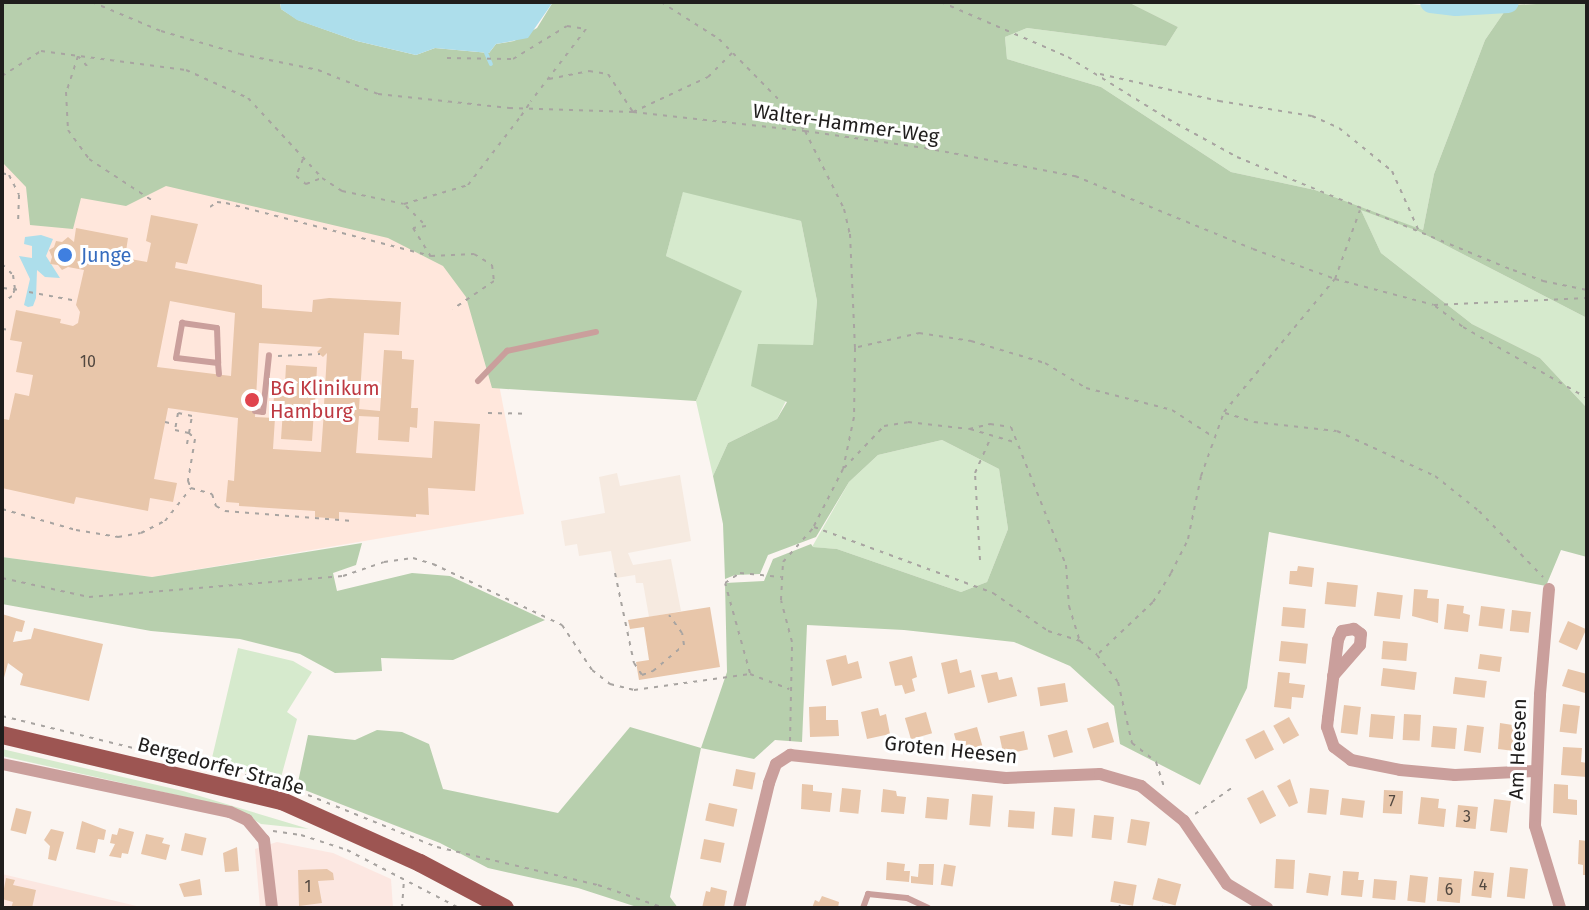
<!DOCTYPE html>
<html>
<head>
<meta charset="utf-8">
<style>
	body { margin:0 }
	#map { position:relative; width:1589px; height:910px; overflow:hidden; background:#fbf5f1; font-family:"Fira Sans",sans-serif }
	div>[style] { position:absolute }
	.commercial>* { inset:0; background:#fce7e1 }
	.built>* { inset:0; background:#f6eae0 }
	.medical>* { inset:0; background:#ffe7dc }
	.green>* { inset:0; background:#d6eacd }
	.forest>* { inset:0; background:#b7cfad }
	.water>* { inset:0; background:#addeeb }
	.stream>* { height:4px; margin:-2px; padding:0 2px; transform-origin:2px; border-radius:2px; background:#addeeb }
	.river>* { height:22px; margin:-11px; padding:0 11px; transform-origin:11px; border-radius:11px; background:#addeeb }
	.building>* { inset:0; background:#e8c6aa; transform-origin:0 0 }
	.path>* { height:2px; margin-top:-1px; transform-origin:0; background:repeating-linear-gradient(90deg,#a8a4a1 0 4px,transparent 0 10px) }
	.service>* { height:6px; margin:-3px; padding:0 3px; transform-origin:3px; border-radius:3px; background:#ca9f9c }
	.minor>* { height:12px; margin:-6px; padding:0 6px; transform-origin:6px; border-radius:6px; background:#ca9f9c }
	.primary>* { height:18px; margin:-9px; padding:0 9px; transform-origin:9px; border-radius:9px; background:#9d5552 }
	.path-bridge>* { height:2px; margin-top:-1px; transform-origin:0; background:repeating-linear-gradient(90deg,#a8a4a1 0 4px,transparent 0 10px) }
	.dots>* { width:22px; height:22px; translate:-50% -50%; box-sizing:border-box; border:4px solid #fff; border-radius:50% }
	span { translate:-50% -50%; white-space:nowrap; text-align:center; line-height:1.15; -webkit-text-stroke:6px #fff; paint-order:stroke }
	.number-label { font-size:16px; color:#524840 }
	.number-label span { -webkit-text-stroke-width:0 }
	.street-label { font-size:20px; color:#201e1d }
	.shop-label { font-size:20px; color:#366cbe }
	.left { translate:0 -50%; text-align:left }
	.health-label { font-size:20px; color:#be3a42 }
	.frame { position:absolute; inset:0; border:4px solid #201e1d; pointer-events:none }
</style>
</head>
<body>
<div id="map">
	<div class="commercial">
		<i style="clip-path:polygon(277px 842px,333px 853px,391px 879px,393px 908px,260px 908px,255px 849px)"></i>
		<i style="clip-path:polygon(2px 874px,145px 908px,2px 908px)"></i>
	</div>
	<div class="built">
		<i style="clip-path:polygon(617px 473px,620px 486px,680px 475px,691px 541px,628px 553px,633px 565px,671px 559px,681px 611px,649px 617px,643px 583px,636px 583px,635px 575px,616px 578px,611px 551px,579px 556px,577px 544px,565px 546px,561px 521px,605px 513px,599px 477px)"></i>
	</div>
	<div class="medical">
		<i style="clip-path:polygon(44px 30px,480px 286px,524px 514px,152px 577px,2px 557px,2px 44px)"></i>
	</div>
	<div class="green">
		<i style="clip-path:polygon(1128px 2px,1394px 2px,1455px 9px,1509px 5px,1485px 40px,1434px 174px,1423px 230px,1373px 213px,1418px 231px,1587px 318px,1587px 408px,1540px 358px,1472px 324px,1381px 253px,1360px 208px,1315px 190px,1231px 172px,1101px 87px,1007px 59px,1005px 37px,1027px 28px,1166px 46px,1178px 27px)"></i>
		<i style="clip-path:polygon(683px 191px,801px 221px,817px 301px,813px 346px,777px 419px,728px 443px,713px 476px,696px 401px,741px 292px,666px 256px)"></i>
		<i style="clip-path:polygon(942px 440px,999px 469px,1008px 529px,987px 582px,961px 592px,837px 549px,812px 547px,849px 482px,878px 455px)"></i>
		<i style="clip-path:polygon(238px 648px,293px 661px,312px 672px,287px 712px,297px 719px,280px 781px,211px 762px)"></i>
		<i style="clip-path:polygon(2px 749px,183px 791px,309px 829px,261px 824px,234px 808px,2px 756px)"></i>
	</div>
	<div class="forest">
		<i style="clip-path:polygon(2px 2px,280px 2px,281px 9px,298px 20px,357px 41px,416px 55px,435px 48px,489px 53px,496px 44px,514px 41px,537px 28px,553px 2px,1128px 2px,1178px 27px,1166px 46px,1027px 28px,1005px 37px,1007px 59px,1101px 87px,1231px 172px,1315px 190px,1423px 230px,1434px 174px,1485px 40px,1509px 5px,1587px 2px,1587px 318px,1418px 231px,1361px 210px,1381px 253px,1472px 324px,1540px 358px,1587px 408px,1587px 557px,1561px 550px,1546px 586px,1269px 532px,1247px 688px,1200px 785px,1120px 744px,1114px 706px,1070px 666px,1014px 642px,904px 630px,807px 625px,802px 742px,775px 740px,754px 759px,701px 748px,670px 897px,678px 908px,640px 908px,578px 888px,488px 868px,440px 843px,297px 787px,308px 735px,355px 740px,377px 730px,402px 732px,429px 744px,443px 789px,558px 813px,630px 727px,701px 748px,727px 672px,725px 583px,764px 581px,773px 559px,811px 544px,813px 547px,837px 549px,961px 592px,987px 582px,1008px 529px,999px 469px,942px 440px,878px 455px,849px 482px,816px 537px,768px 555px,760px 574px,735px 575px,725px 579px,723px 524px,713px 476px,728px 443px,777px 419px,787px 402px,751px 386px,758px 344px,813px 345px,817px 301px,801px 221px,683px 192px,666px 256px,742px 291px,696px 401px,492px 388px,466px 297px,443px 266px,388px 238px,166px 186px,126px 206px,81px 198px,73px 229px,30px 225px,26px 187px,2px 162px)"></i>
		<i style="clip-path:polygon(362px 543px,356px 565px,333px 573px,337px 591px,412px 573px,450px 576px,545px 620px,453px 660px,381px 658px,382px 671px,335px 673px,300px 654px,240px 639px,151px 631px,2px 604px,2px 557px,152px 577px)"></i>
	</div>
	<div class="water">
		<i style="clip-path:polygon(280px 2px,553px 2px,528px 38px,496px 44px,489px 53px,435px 48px,416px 55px,357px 41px,297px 20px,281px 9px)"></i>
		<i style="clip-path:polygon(41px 235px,53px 239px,46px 256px,60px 278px,45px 277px,37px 270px,36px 298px,33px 306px,28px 307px,24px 305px,30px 279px,19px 256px,32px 258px,32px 246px,24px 244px,25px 237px)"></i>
	</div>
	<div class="stream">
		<i style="left:486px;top:53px;width:12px;rotate:66deg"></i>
	</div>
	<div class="river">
		<i style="left:1431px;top:2px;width:25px;rotate:7deg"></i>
		<i style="left:1456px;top:5px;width:52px;rotate:-3.3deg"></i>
	</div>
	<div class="building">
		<i style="clip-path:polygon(evenodd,151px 215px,198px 224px,187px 264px,176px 262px,175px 268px,262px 285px,262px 308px,312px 312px,313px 300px,329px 298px,401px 302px,399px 335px,364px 333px,359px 409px,380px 411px,384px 350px,402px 351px,402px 359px,414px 360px,411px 408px,418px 408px,417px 428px,410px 427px,409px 442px,378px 440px,379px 417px,359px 416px,356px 453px,432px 458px,434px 421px,480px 424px,475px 491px,428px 488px,429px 515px,416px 514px,416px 517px,339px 512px,339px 519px,328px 518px,315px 517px,315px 511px,239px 506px,239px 503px,226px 502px,228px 480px,234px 481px,238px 418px,168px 408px,154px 479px,177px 483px,173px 502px,150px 498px,148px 511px,76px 497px,74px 504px,2px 488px,4px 419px,9px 420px,15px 393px,29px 396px,33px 375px,16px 372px,22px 342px,10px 340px,16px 310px,61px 319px,60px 323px,73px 326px,78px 323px,80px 312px,76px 305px,84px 270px,68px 267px,62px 270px,58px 265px,50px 264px,52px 257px,49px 250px,54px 247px,56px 241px,62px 242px,68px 237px,74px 242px,76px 228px,128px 238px,125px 258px,147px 262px,151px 243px,146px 241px,151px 215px,170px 301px,235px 313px,231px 376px,157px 367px,170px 301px,151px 215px,259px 343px,322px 347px,317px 352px,323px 357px,327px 353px,324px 405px,315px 405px,317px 367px,286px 365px,285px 384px,275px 384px,273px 409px,283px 410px,281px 439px,312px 441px,314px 410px,324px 411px,321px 452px,273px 449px,275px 418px,255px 417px,259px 343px)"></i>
		<i style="clip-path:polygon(1298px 566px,1314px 568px,1312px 587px,1289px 584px,1290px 571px,1297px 571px)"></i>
		<i style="left:1327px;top:582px;width:31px;height:22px;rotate:6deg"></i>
		<i style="clip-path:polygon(1414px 589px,1428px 590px,1427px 598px,1439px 599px,1438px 623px,1412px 616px)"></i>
		<i style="left:1377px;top:592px;width:26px;height:24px;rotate:7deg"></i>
		<i style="clip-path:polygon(1447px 604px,1464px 606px,1463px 613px,1470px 615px,1468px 632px,1444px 629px)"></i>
		<i style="left:1481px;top:606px;width:24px;height:20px;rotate:7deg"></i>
		<i style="clip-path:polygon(710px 607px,720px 667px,639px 680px,636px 662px,649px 660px,644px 627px,630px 629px,628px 620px)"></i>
		<i style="left:1283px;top:607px;width:23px;height:19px;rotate:5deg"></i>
		<i style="left:1512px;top:610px;width:19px;height:21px;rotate:6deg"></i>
		<i style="clip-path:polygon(2px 614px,25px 621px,22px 632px,16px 631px,13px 642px,31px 639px,34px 628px,103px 644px,89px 701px,20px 685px,23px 674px,8px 663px,2px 685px)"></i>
		<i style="left:1568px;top:621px;width:20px;height:23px;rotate:24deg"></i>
		<i style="left:1281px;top:641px;width:27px;height:20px;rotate:6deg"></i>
		<i style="left:1383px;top:641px;width:25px;height:18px;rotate:5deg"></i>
		<i style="left:1480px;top:654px;width:22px;height:15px;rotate:8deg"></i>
		<i style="clip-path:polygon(846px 655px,848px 664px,858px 661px,862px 678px,832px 686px,826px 660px)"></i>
		<i style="clip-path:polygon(912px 656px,917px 677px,912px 679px,915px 691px,905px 694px,902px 685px,895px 686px,889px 662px)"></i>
		<i style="clip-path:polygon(957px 659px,960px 673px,971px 670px,975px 687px,948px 694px,941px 663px)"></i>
		<i style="left:1383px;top:668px;width:34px;height:18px;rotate:7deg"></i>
		<i style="clip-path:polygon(1568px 669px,1587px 674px,1585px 693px,1562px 686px)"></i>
		<i style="clip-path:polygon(997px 672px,999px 680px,1012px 677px,1017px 696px,988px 703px,981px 675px)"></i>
		<i style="clip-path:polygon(1278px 672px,1290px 673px,1289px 683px,1305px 685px,1303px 698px,1292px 697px,1291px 709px,1274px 707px)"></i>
		<i style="left:1455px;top:677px;width:32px;height:17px;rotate:7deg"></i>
		<i style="left:1065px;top:683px;width:19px;height:28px;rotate:81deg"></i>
		<i style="left:1563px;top:704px;width:17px;height:28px;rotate:7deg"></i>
		<i style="left:1344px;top:705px;width:17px;height:28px;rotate:7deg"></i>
		<i style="clip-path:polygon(826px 706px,826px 720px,838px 720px,839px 736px,810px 737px,809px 707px)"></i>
		<i style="clip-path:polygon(878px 708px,880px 716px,886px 714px,890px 734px,867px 739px,861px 712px)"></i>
		<i style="left:926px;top:712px;width:22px;height:22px;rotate:74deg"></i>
		<i style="left:1371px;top:714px;width:24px;height:23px;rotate:5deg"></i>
		<i style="left:1404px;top:714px;width:17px;height:26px;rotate:3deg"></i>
		<i style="left:1289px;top:717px;width:21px;height:18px;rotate:61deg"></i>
		<i style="left:1108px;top:722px;width:21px;height:22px;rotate:73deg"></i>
		<i style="clip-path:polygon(1500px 723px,1519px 726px,1514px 751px,1498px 749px)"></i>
		<i style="left:1467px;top:725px;width:17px;height:26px;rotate:7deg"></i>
		<i style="left:1433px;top:726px;width:24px;height:21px;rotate:5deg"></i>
		<i style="left:977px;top:727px;width:19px;height:24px;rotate:74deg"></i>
		<i style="left:1067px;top:730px;width:23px;height:20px;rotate:75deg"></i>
		<i style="left:1264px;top:730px;width:22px;height:21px;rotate:63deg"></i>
		<i style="left:1024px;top:731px;width:19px;height:25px;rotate:78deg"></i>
		<i style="clip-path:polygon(1563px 747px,1582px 748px,1581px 762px,1587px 763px,1587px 777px,1561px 775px)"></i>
		<i style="left:736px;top:769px;width:20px;height:17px;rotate:11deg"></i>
		<i style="clip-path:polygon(1290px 779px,1298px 803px,1289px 807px,1277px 786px)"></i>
		<i style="clip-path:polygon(802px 784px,813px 785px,813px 791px,832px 793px,830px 812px,801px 809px)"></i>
		<i style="clip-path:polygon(1554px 784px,1568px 785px,1568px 799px,1577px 800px,1577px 815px,1553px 813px)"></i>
		<i style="left:842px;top:788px;width:19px;height:24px;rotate:6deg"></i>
		<i style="left:1310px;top:788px;width:19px;height:25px;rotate:6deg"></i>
		<i style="clip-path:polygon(883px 789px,896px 791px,897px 796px,906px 797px,904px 814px,881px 812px)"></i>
		<i style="left:1263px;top:790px;width:29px;height:18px;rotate:63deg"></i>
		<i style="left:1384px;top:790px;width:19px;height:23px;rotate:3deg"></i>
		<i style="left:972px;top:794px;width:21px;height:31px;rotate:5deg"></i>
		<i style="left:927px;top:797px;width:22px;height:21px;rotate:5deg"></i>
		<i style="clip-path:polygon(1421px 797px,1439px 799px,1438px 808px,1446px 809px,1444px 827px,1418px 824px)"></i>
		<i style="left:1342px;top:798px;width:23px;height:17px;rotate:7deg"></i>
		<i style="left:1494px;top:799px;width:17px;height:32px;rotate:7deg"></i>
		<i style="left:709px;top:803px;width:29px;height:18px;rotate:12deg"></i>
		<i style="left:1458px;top:805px;width:20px;height:22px;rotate:6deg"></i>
		<i style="left:1054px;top:807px;width:21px;height:28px;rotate:5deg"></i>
		<i style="left:16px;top:808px;width:16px;height:23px;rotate:14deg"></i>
		<i style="left:1009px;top:810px;width:26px;height:17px;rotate:4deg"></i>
		<i style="left:1094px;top:815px;width:20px;height:23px;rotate:6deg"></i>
		<i style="left:1131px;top:819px;width:19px;height:24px;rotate:9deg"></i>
		<i style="clip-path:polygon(82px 821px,106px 830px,104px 840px,98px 839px,95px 853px,76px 849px)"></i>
		<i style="clip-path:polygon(119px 828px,134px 832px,128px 854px,122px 853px,121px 858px,109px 856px,115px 844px,110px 843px,112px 834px,117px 835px)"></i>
		<i style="clip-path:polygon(51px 829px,64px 832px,56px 861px,48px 859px,50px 846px,44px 840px)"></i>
		<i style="left:185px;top:833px;width:22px;height:18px;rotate:13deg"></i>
		<i style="clip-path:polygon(146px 834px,164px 838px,162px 843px,170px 845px,166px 860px,141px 854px)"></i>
		<i style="left:704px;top:839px;width:21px;height:20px;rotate:11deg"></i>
		<i style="clip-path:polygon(1579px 840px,1587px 841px,1587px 875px,1583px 875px,1583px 865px,1578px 864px)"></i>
		<i style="clip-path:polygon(237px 847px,239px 871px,225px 872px,223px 853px)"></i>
		<i style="left:1276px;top:859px;width:19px;height:29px;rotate:3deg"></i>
		<i style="clip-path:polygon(887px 862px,905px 864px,904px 871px,910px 871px,909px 882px,886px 880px)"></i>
		<i style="clip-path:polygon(919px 864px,934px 864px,933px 885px,911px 883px,911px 876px,918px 877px)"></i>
		<i style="left:944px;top:864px;width:12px;height:21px;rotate:9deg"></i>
		<i style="left:1510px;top:867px;width:18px;height:30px;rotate:6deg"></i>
		<i style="clip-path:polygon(327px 869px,333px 873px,334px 880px,318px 881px,322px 903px,299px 906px,298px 870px)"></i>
		<i style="clip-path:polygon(1343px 871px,1359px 872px,1358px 880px,1364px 880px,1362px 897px,1341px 895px)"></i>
		<i style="left:1474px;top:871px;width:20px;height:25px;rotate:6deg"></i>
		<i style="left:1309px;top:873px;width:22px;height:20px;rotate:8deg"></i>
		<i style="left:1410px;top:875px;width:18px;height:26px;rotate:6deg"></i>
		<i style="left:1439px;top:877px;width:23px;height:24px;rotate:5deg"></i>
		<i style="clip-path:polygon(6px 878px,15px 880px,13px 885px,36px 890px,32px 908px,11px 908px,13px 902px,2px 899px)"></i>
		<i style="left:1158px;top:878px;width:24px;height:22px;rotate:15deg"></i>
		<i style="clip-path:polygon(200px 879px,202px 895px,184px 897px,179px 884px)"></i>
		<i style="left:1374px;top:879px;width:23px;height:19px;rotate:5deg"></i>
		<i style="left:1114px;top:881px;width:23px;height:21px;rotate:10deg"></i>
		<i style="clip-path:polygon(711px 887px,727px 891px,724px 908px,702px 908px,706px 891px,710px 892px)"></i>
		<i style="clip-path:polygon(822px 896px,839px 902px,838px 908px,812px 908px,815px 900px,819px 902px)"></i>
	</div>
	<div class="path">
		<i style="left:92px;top:2px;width:75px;rotate:22.8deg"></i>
		<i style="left:161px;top:31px;width:82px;rotate:16.2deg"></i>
		<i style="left:240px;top:54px;width:80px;rotate:11.6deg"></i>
		<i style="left:318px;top:70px;width:65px;rotate:21.8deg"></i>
		<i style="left:378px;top:94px;width:132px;rotate:6.1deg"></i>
		<i style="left:509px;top:108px;width:124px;rotate:1.8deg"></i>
		<i style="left:633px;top:112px;width:173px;rotate:6.3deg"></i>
		<i style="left:805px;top:131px;width:121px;rotate:8.1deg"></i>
		<i style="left:925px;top:148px;width:153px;rotate:10.6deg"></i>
		<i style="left:1075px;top:176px;width:192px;rotate:22.3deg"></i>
		<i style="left:1253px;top:249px;width:87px;rotate:20.1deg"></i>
		<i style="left:1335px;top:279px;width:102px;rotate:14.7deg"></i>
		<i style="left:1434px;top:305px;width:153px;rotate:-2.6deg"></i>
		<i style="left:661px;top:2px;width:69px;rotate:32.5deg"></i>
		<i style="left:719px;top:39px;width:100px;rotate:45.4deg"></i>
		<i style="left:789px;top:110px;width:26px;rotate:53deg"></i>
		<i style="left:805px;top:131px;width:87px;rotate:63.4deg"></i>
		<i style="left:844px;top:209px;width:26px;rotate:77deg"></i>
		<i style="left:850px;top:234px;width:114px;rotate:87.5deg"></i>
		<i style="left:855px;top:348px;width:69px;rotate:90.8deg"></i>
		<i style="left:854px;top:417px;width:53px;rotate:101.9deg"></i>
		<i style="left:843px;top:469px;width:64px;rotate:117deg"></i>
		<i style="left:941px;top:2px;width:138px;rotate:23.4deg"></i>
		<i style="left:1068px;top:57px;width:118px;rotate:31.8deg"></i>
		<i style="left:1168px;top:119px;width:79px;rotate:28.8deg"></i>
		<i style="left:1237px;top:157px;width:298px;rotate:22.3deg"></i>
		<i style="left:1513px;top:270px;width:32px;rotate:20deg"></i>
		<i style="left:1543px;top:281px;width:45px;rotate:11.6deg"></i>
		<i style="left:447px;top:58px;width:66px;rotate:0.9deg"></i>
		<i style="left:513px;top:59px;width:63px;rotate:-31.4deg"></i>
		<i style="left:567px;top:26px;width:19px;rotate:9deg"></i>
		<i style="left:586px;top:29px;width:91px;rotate:127.4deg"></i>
		<i style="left:87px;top:66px;width:13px;rotate:-132deg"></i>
		<i style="left:78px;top:56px;width:38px;rotate:108deg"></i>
		<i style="left:66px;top:92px;width:38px;rotate:87deg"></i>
		<i style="left:68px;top:130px;width:36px;rotate:54deg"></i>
		<i style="left:89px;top:159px;width:77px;rotate:33.3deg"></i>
		<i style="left:1100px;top:74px;width:122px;rotate:12.8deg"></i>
		<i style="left:1219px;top:101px;width:94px;rotate:9.2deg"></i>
		<i style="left:1312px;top:116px;width:30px;rotate:24deg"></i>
		<i style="left:1339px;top:128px;width:68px;rotate:39.1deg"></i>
		<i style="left:1392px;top:171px;width:64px;rotate:65.9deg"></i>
		<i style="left:2px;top:76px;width:46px;rotate:-32.7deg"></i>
		<i style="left:41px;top:51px;width:146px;rotate:7.5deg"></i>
		<i style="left:186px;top:70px;width:68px;rotate:24.3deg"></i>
		<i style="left:248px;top:98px;width:109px;rotate:47.2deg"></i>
		<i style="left:322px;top:178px;width:24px;rotate:33deg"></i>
		<i style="left:342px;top:191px;width:63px;rotate:11.8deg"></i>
		<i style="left:404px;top:204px;width:67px;rotate:-16.5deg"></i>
		<i style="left:468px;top:185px;width:87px;rotate:-52.5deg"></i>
		<i style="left:549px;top:79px;width:41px;rotate:-11.3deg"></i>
		<i style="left:589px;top:71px;width:19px;rotate:9deg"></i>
		<i style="left:608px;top:74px;width:45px;rotate:56.7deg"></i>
		<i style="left:633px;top:112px;width:83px;rotate:-25deg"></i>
		<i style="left:708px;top:77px;width:34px;rotate:-45deg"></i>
		<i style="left:303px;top:159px;width:18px;rotate:112deg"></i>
		<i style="left:296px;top:176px;width:13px;rotate:39deg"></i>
		<i style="left:306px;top:184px;width:17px;rotate:-21deg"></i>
		<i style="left:2px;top:173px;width:7px;rotate:16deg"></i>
		<i style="left:9px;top:175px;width:22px;rotate:63deg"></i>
		<i style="left:19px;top:195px;width:30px;rotate:92deg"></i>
		<i style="left:406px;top:206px;width:28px;rotate:45deg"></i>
		<i style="left:426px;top:226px;width:13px;rotate:171deg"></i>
		<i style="left:413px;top:228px;width:32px;rotate:58deg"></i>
		<i style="left:210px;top:207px;width:9px;rotate:-36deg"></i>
		<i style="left:217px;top:202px;width:9px;rotate:6deg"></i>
		<i style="left:226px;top:203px;width:212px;rotate:14.5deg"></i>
		<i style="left:431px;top:256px;width:43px;rotate:-2.7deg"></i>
		<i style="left:474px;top:254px;width:21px;rotate:31deg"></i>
		<i style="left:492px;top:265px;width:16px;rotate:83deg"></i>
		<i style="left:494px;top:281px;width:50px;rotate:145.7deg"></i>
		<i style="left:2px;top:264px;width:16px;rotate:45deg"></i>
		<i style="left:13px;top:275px;width:14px;rotate:82deg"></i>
		<i style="left:15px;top:289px;width:8px;rotate:113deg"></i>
		<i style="left:12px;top:296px;width:12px;rotate:145deg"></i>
		<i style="left:3px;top:288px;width:18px;rotate:6deg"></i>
		<i style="left:29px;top:292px;width:49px;rotate:10.6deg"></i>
		<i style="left:1435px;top:306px;width:35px;rotate:37deg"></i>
		<i style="left:1463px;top:327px;width:143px;rotate:29.8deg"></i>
		<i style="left:2px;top:329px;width:10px;rotate:6deg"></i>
		<i style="left:858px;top:347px;width:63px;rotate:-12.9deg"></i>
		<i style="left:919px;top:333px;width:53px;rotate:8.7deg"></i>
		<i style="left:971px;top:341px;width:77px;rotate:16.6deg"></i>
		<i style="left:1045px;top:363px;width:48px;rotate:31.4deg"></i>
		<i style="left:1086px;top:388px;width:89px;rotate:14.3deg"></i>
		<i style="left:1172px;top:410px;width:48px;rotate:33deg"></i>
		<i style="left:278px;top:356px;width:42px;rotate:-2.7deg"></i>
		<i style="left:488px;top:413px;width:39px;rotate:1deg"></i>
		<i style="left:1225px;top:413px;width:30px;rotate:17deg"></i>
		<i style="left:1254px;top:422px;width:83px;rotate:6.2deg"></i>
		<i style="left:1337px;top:431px;width:108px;rotate:24.7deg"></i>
		<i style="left:1435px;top:476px;width:56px;rotate:38.5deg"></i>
		<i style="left:1479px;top:511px;width:92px;rotate:45.9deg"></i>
		<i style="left:165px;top:422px;width:9px;rotate:13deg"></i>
		<i style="left:970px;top:429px;width:46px;rotate:16.5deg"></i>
		<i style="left:187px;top:444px;width:11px;rotate:-80deg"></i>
		<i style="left:189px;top:433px;width:17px;rotate:-80deg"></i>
		<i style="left:192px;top:416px;width:14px;rotate:-168deg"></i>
		<i style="left:178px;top:413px;width:17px;rotate:100deg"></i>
		<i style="left:175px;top:430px;width:14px;rotate:12deg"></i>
		<i style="left:189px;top:433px;width:8px;rotate:45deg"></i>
		<i style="left:195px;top:439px;width:43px;rotate:99.5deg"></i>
		<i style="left:188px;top:481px;width:8px;rotate:67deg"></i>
		<i style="left:844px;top:468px;width:58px;rotate:-46.4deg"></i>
		<i style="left:884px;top:426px;width:24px;rotate:-9deg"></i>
		<i style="left:908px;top:422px;width:61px;rotate:6.5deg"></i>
		<i style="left:969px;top:429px;width:22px;rotate:-13deg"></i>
		<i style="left:990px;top:424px;width:21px;rotate:8deg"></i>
		<i style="left:1011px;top:427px;width:149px;rotate:68.3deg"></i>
		<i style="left:1066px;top:565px;width:41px;rotate:85.8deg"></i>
		<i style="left:1069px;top:606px;width:37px;rotate:73deg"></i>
		<i style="left:2px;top:509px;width:77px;rotate:15.8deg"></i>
		<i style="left:76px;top:530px;width:43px;rotate:9.5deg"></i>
		<i style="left:118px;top:537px;width:23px;rotate:-10deg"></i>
		<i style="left:141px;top:533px;width:27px;rotate:-27deg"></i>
		<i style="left:165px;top:521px;width:42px;rotate:-51.8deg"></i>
		<i style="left:191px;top:488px;width:22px;rotate:16deg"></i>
		<i style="left:212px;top:494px;width:13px;rotate:72deg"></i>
		<i style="left:216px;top:506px;width:10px;rotate:29deg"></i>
		<i style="left:225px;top:511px;width:128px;rotate:4.5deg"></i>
		<i style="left:980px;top:560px;width:87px;rotate:-93.3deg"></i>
		<i style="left:975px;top:473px;width:39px;rotate:-66deg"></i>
		<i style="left:615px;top:573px;width:92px;rotate:78.1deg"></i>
		<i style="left:634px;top:663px;width:14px;rotate:56deg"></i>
		<i style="left:642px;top:675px;width:12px;rotate:-20deg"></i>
		<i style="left:653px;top:671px;width:40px;rotate:-40deg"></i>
		<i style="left:684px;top:645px;width:12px;rotate:-99deg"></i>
		<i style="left:682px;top:633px;width:22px;rotate:-126deg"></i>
		<i style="left:2px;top:578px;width:89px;rotate:12.3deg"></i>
		<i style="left:89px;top:597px;width:255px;rotate:-4.7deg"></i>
		<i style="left:343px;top:576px;width:43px;rotate:-18.9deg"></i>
		<i style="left:384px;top:562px;width:29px;rotate:-8deg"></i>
		<i style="left:413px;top:558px;width:21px;rotate:17deg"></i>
		<i style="left:433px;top:564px;width:143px;rotate:25.3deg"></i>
		<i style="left:562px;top:625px;width:54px;rotate:56.3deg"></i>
		<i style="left:592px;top:670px;width:23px;rotate:38deg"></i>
		<i style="left:610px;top:684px;width:25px;rotate:14deg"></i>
		<i style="left:634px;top:690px;width:117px;rotate:-7.9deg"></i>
		<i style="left:750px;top:674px;width:42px;rotate:21deg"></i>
		<i style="left:1099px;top:653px;width:74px;rotate:-43.4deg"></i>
		<i style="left:1153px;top:602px;width:34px;rotate:-58deg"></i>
		<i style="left:1171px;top:573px;width:38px;rotate:-63deg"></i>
		<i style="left:1188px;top:539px;width:64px;rotate:-78.3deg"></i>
		<i style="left:1201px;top:476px;width:68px;rotate:-70.2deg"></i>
		<i style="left:1224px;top:412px;width:173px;rotate:-50.2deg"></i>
		<i style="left:1335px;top:279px;width:73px;rotate:-70.1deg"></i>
		<i style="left:750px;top:673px;width:93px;rotate:-105.5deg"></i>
		<i style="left:725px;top:583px;width:18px;rotate:-34deg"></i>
		<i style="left:740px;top:573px;width:41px;rotate:5.6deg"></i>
		<i style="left:2px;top:716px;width:261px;rotate:13.7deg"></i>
		<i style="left:790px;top:741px;width:99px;rotate:-88.8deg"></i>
		<i style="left:792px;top:642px;width:43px;rotate:-104.7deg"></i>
		<i style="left:781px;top:600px;width:38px;rotate:-87deg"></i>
		<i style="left:783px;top:562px;width:47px;rotate:-48.5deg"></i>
		<i style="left:814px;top:527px;width:191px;rotate:20.2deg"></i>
		<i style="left:993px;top:593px;width:67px;rotate:34.6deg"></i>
		<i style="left:1048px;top:631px;width:34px;rotate:17deg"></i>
		<i style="left:1080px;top:641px;width:22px;rotate:39deg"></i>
		<i style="left:1097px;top:655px;width:34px;rotate:52deg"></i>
		<i style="left:1118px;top:682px;width:63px;rotate:77.1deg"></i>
		<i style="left:1132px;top:743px;width:31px;rotate:38deg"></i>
		<i style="left:1156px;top:762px;width:28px;rotate:72deg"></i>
		<i style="left:308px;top:795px;width:139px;rotate:22deg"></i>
		<i style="left:437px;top:847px;width:165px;rotate:13.3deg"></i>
		<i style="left:598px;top:885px;width:70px;rotate:19.2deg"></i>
		<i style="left:1195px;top:814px;width:47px;rotate:-35.4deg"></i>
		<i style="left:273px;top:831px;width:28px;rotate:8deg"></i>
		<i style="left:301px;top:835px;width:48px;rotate:18.1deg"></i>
		<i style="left:347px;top:850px;width:126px;rotate:27.4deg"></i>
		<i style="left:402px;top:908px;width:30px;rotate:-86deg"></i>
		<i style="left:1119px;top:908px;width:3px;rotate:-72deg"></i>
		<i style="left:1160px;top:908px;width:8px;rotate:-23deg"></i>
	</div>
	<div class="service">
		<i style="left:218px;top:363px;width:42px;rotate:-173.2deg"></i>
		<i style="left:176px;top:358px;width:36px;rotate:-80deg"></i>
		<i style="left:182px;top:323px;width:35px;rotate:8deg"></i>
		<i style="left:217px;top:328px;width:35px;rotate:88deg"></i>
		<i style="left:218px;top:363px;width:11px;rotate:85deg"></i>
		<i style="left:478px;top:381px;width:42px;rotate:-46deg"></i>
		<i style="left:507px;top:351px;width:91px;rotate:-12.1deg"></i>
		<i style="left:255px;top:411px;width:8px;rotate:7deg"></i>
		<i style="left:263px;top:412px;width:57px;rotate:-84deg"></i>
		<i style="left:863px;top:908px;width:15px;rotate:-70deg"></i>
		<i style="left:868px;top:894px;width:39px;rotate:6deg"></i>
		<i style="left:907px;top:898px;width:23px;rotate:25deg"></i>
	</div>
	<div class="minor">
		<i style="left:1549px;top:589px;width:106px;rotate:94.9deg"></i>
		<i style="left:1540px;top:695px;width:131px;rotate:92.2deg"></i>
		<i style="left:1535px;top:826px;width:86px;rotate:73deg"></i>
		<i style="left:1333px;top:676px;width:41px;rotate:-48.9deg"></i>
		<i style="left:1360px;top:645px;width:11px;rotate:-85deg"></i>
		<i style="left:1361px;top:634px;width:9px;rotate:-144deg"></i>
		<i style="left:1354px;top:629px;width:12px;rotate:171deg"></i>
		<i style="left:1342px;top:631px;width:10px;rotate:114deg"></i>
		<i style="left:1338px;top:640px;width:79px;rotate:97.3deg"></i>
		<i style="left:1328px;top:718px;width:9px;rotate:96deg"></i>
		<i style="left:1327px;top:727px;width:21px;rotate:71deg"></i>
		<i style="left:1334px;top:747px;width:21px;rotate:37deg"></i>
		<i style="left:1351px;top:760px;width:50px;rotate:11.5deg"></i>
		<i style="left:1400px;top:770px;width:55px;rotate:5.2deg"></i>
		<i style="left:1455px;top:775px;width:80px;rotate:-2.9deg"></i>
		<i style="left:2px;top:764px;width:233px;rotate:11.9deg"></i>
		<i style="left:230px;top:812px;width:19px;rotate:25deg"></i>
		<i style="left:247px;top:820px;width:26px;rotate:50deg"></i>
		<i style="left:264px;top:840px;width:68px;rotate:83.3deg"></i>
		<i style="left:739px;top:908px;width:129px;rotate:-76.5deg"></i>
		<i style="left:769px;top:783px;width:20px;rotate:-70deg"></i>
		<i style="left:776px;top:764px;width:17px;rotate:-33deg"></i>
		<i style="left:790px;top:755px;width:217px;rotate:6.1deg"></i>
		<i style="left:1006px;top:778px;width:94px;rotate:-2.4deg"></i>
		<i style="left:1100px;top:774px;width:43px;rotate:16.3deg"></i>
		<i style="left:1141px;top:786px;width:55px;rotate:39.1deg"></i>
		<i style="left:1184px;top:821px;width:76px;rotate:55.7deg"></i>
		<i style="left:1227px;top:884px;width:47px;rotate:31deg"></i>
	</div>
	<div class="primary">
		<i style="left:2px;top:735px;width:288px;rotate:13.3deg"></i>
		<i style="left:282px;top:801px;width:151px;rotate:24.2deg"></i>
		<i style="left:420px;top:863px;width:96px;rotate:27.9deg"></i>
	</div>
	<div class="path-bridge">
		<i style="left:521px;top:116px;width:18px;rotate:-56deg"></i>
	</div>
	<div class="dots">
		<i style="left:65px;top:255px;background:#3f7fe0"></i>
		<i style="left:252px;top:400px;background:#e0444e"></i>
	</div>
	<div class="number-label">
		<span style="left:88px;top:362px">10</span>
		<span style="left:1392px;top:802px">7</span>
		<span style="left:1467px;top:817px">3</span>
		<span style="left:1483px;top:885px">4</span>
		<span style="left:308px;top:887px">1</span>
		<span style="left:1449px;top:890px">6</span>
	</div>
	<div class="street-label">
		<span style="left:846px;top:124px;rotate:8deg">Walter-Hammer-Weg</span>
		<span style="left:1518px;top:749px;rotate:-88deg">Am Heesen</span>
		<span style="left:951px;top:750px;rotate:6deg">Groten Heesen</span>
		<span style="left:221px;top:766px;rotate:15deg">Bergedorfer Straße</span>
	</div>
	<div class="shop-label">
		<span class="left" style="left:81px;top:255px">Junge</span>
	</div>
	<div class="health-label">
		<span class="left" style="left:270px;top:400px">BG Klinikum<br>Hamburg</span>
	</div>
	<div class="frame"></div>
</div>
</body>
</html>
